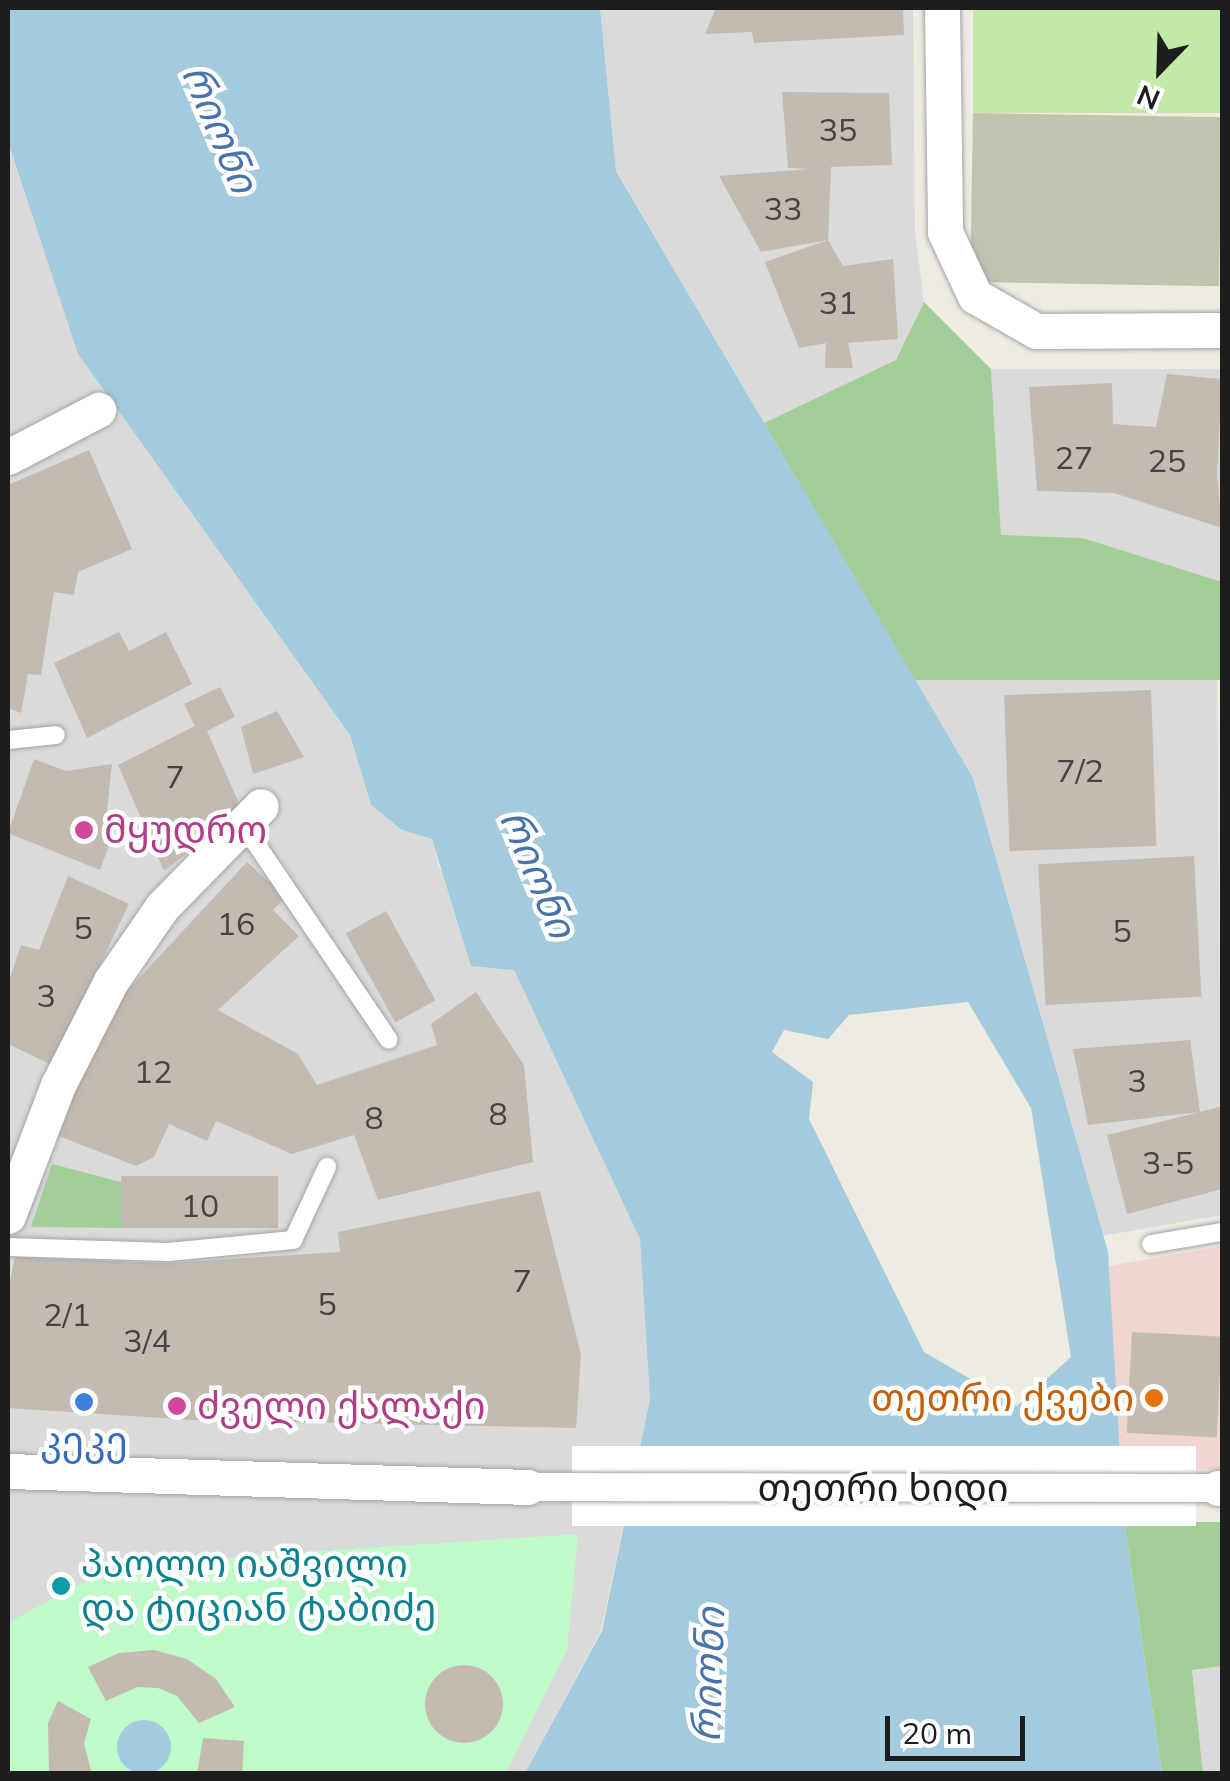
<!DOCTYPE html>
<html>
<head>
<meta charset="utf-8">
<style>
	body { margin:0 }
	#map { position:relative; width:1230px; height:1781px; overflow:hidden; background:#eeebe3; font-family:Mulish,"Noto Sans Georgian",sans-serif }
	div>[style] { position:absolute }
	.residential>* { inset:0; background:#dbdada }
	.commercial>* { inset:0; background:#f0d5d2 }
	.construction>* { inset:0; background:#c1c3ae; transform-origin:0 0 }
	.grass>* { inset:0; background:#c3e9a8; transform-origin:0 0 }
	.forest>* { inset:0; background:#a3ce97 }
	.park>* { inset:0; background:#bffac8 }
	.water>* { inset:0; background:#a3cbdd }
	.round { border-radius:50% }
	.pier>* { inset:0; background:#fff; transform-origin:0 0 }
	.building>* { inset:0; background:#c3bab2; transform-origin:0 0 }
	.roads { filter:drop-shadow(0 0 2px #a4a4a4) drop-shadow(0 0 2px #a4a4a4) }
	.service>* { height:18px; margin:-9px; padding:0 9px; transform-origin:9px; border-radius:9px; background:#fff }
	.pedestrian>* { height:28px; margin:-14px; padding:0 14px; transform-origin:14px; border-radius:14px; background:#fff }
	.minor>* { height:35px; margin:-17.5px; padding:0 17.5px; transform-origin:17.5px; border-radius:17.5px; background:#fff }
	.dots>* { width:28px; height:28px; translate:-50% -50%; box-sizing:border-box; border:5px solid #fff; border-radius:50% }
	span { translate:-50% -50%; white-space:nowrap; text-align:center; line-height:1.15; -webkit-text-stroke:9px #fff; paint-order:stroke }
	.number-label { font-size:32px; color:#464442 }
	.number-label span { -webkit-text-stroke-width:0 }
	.hotel-label { font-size:38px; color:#b23c85 }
	.left { translate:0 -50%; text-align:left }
	.food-label { font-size:38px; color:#c56008 }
	.right { translate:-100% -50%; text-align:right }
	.shop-label { font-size:38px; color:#366cbe }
	.street-label { font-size:38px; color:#1d1d1d }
	.culture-label { font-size:38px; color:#0d838f }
	.water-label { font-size:40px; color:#4973ad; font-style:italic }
	.frame { position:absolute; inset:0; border:10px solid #1d1d1d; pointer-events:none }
	.north { position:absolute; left:1110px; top:20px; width:100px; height:100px; -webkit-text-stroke:8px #fff; paint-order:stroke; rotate:203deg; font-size:28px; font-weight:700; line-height:40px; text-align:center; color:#1d1d1d }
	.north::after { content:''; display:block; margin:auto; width:35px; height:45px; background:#1d1d1d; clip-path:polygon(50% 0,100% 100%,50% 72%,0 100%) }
	.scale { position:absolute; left:885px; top:1716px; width:140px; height:45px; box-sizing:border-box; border:5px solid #1d1d1d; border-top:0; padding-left:12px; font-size:30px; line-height:35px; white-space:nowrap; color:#1d1d1d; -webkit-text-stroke:8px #fff; paint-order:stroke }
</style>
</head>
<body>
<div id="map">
	<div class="residential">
		<i style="clip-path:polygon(600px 8px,913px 8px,915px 232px,924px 302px,897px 360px,764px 423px,616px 170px)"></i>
		<i style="clip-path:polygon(8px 142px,78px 354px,350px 735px,371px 805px,402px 830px,432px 839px,439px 867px,514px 970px,640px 1239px,650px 1399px,601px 1631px,525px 1773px,8px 1773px)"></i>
		<i style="clip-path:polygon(991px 369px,1222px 369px,1222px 582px,1083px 538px,1001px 535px)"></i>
		<i style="clip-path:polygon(914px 680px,1217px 680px,1222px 1215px,1102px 1236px,973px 778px)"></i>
		<i style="clip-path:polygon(1222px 1666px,1222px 1773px,1203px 1773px,1192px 1669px)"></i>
	</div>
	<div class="commercial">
		<i style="clip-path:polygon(1222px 1246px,1222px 1469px,1119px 1470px,1109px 1266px)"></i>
	</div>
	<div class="construction">
		<i style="left:973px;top:113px;width:249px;height:169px;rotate:1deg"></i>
	</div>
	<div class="grass">
		<i style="left:973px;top:8px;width:249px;height:105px"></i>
	</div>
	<div class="forest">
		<i style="clip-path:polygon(924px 302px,991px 369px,1001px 535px,1083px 538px,1222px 582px,1222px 680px,914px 680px,764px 423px,896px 360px)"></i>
		<i style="clip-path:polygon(52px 1164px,121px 1182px,122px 1228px,31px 1227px)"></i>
		<i style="clip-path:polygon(1124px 1522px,1222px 1522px,1222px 1666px,1192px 1670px,1203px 1773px,1162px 1773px)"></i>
	</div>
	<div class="park">
		<i style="clip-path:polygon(578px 1534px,567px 1650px,506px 1773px,8px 1773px,8px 1623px,79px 1584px,156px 1562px)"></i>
	</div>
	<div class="water">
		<i style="clip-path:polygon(evenodd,8px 8px,600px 8px,616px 171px,973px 778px,1108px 1252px,1124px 1522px,1162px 1773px,525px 1773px,602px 1631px,650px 1399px,640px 1239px,514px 970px,471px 966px,432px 839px,402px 830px,371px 805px,350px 735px,78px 354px,8px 142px,8px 8px,968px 1002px,1031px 1108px,1071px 1357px,1017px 1406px,924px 1352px,809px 1119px,813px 1082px,772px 1052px,784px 1030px,828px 1039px,849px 1015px,968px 1002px)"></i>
		<i class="round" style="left:117px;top:1720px;width:54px;height:54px"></i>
	</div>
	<div class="pier">
		<i style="left:572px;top:1446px;width:624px;height:80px"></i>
	</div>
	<div class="building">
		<i style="clip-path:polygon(716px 8px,903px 8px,904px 35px,754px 43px,752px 32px,705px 34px)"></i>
		<i style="clip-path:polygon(782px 92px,889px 93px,892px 165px,831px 167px,828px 240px,761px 252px,719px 176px,810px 169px,788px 168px)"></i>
		<i style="clip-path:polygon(828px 240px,843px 266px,893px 259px,898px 339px,848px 343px,853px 368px,825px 368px,826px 343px,799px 348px,765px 262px)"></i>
		<i style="clip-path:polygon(1167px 374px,1222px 379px,1217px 475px,1222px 528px,1114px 493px,1037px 491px,1029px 387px,1112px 383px,1113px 424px,1156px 427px)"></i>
		<i style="clip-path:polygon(89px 450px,132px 549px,78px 572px,74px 595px,54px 592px,41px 675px,28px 674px,21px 713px,8px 708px,8px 485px)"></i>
		<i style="clip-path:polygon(119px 632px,129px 651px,166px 632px,192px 684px,87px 738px,54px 663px)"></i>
		<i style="clip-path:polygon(220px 687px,235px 717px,207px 731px,242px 810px,164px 871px,118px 765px,195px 726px,184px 704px)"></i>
		<i style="left:1151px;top:690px;width:156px;height:147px;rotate:88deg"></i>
		<i style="clip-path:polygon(277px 711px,304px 757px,253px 774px,241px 727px)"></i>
		<i style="clip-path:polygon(34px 759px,66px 771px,112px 764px,107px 811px,118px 821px,100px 870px,8px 833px)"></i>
		<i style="left:1194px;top:856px;width:141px;height:156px;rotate:87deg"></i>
		<i style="clip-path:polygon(247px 862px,286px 897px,273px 910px,299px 936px,218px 1010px,298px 1054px,317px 1085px,437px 1045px,431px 1024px,476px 992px,524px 1065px,533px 1162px,378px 1200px,354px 1135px,292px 1154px,216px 1121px,207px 1141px,169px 1124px,154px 1157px,136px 1166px,56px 1135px,112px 1007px)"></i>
		<i style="clip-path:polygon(68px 876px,129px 904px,52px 1065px,8px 1044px,8px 984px,21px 945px,39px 950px)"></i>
		<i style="left:386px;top:911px;width:102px;height:46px;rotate:61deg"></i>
		<i style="clip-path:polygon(1190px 1040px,1200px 1112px,1222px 1106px,1222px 1189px,1127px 1214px,1107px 1135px,1200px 1112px,1088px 1125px,1073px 1049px)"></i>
		<i style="left:278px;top:1176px;width:52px;height:157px;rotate:90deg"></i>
		<i style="clip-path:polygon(540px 1191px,581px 1354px,576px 1428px,193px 1420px,8px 1408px,8px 1290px,15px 1257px,168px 1263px,340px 1252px,338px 1232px)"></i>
		<i style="left:1132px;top:1332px;width:90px;height:101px;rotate:3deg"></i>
		<i style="clip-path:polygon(154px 1650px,187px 1659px,216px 1679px,235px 1707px,199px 1723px,177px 1696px,158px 1688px,137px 1687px,106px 1701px,88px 1667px,119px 1653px)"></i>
		<i class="round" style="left:425px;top:1665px;width:78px;height:78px"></i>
		<i style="clip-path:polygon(58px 1701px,91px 1719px,84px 1743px,92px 1774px,49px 1774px,48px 1723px)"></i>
		<i style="clip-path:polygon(203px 1738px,244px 1741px,242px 1774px,197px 1774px)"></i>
	</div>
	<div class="roads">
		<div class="service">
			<i style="left:8px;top:740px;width:48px;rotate:-5.9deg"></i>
			<i style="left:244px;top:826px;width:258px;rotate:55.9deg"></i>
			<i style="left:1151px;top:1244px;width:72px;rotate:-9.6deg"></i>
			<i style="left:8px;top:1247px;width:160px;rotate:1.8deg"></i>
			<i style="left:168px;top:1252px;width:126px;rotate:-5.5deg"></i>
			<i style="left:293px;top:1240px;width:81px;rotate:-65deg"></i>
		</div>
		<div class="pedestrian">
			<i style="left:528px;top:1487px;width:690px;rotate:0.08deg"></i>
		</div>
		<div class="minor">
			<i style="left:942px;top:8px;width:224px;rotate:89.2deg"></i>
			<i style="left:945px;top:232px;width:71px;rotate:64.9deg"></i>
			<i style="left:975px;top:296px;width:70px;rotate:29.8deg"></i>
			<i style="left:1036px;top:331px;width:186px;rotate:-0.3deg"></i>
			<i style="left:8px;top:457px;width:102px;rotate:-27.6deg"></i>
			<i style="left:8px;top:1216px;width:140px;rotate:-69.1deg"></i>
			<i style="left:58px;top:1085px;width:117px;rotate:-63deg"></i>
			<i style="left:111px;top:981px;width:90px;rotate:-55.4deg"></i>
			<i style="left:162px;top:907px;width:141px;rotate:-45.6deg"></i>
			<i style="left:8px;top:1471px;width:520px;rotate:1.76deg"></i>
			<i style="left:1218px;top:1488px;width:4px"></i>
		</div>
	</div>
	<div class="dots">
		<i style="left:84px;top:830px;background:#d1479c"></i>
		<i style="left:1154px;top:1398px;background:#e8710a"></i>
		<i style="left:84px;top:1402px;background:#3f7fe0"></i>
		<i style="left:177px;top:1406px;background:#d1479c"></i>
		<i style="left:61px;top:1586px;background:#0f9aa8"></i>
	</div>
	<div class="number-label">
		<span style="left:838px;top:129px">35</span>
		<span style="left:783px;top:208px">33</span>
		<span style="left:838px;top:302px">31</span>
		<span style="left:1074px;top:457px">27</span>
		<span style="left:1167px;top:460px">25</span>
		<span style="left:1080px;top:770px">7/2</span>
		<span style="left:175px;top:776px">7</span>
		<span style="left:236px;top:923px">16</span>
		<span style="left:83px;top:927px">5</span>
		<span style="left:1122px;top:930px">5</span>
		<span style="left:46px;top:995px">3</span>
		<span style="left:153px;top:1071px">12</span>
		<span style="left:1137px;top:1080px">3</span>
		<span style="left:498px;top:1113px">8</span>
		<span style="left:374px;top:1117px">8</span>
		<span style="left:1168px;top:1162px">3-5</span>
		<span style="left:200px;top:1205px">10</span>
		<span style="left:522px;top:1280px">7</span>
		<span style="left:327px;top:1303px">5</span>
		<span style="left:67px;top:1314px">2/1</span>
		<span style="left:147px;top:1340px">3/4</span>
	</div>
	<div class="hotel-label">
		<span class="left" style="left:104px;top:830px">მყუდრო</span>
		<span class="left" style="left:197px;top:1406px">ძველი ქალაქი</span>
	</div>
	<div class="food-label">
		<span class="right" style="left:1134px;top:1398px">თეთრი ქვები</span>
	</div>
	<div class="shop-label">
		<span style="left:84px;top:1441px">კეკე</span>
	</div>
	<div class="street-label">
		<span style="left:883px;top:1488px">თეთრი ხიდი</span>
	</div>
	<div class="culture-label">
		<span class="left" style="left:81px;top:1586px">პაოლო იაშვილი<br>და ტიციან ტაბიძე</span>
	</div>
	<div class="water-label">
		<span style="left:221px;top:128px;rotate:67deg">რიონი</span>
		<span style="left:539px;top:873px;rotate:67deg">რიონი</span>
		<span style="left:707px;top:1675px;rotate:-88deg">რიონი</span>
	</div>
	<div class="frame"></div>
	<div class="north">N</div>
	<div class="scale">20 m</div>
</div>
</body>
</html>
